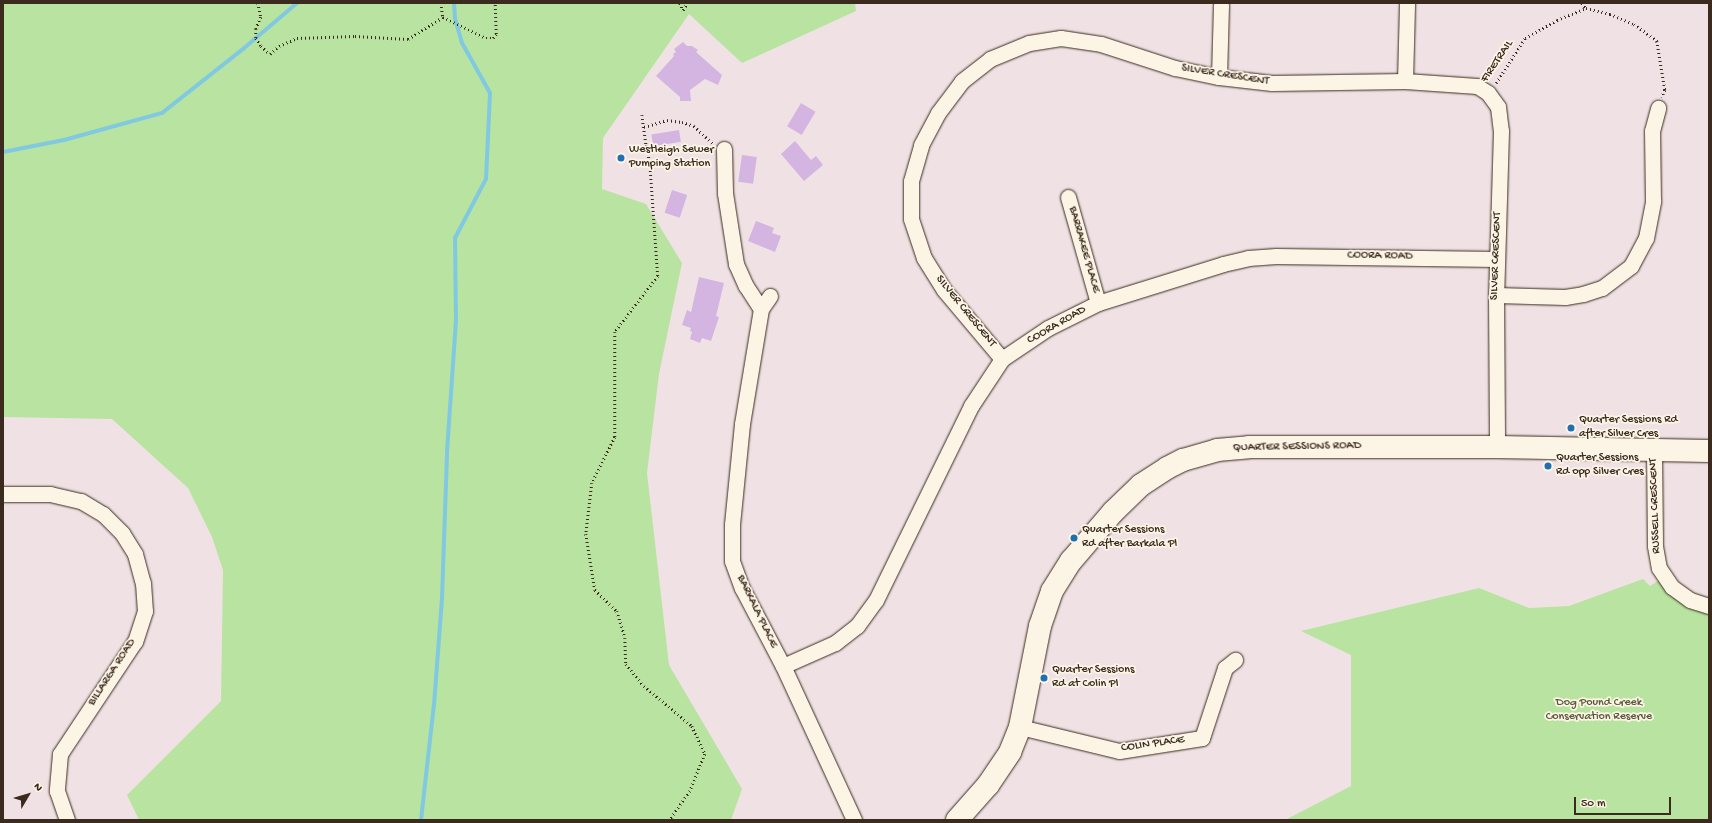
<!DOCTYPE html>
<html>
<head>
<meta charset="utf-8">
<style>
	body { margin:0 }
	#map { position:relative; width:1712px; height:823px; overflow:hidden; background:#f0e2e4; font-family:"Gochi Hand",sans-serif }
	div>[style] { position:absolute }
	.green>* { inset:0; background:#b8e3a0 }
	.stream>* { height:4px; margin:-2px; padding:0 2px; transform-origin:2px; border-radius:2px; background:#80c9e1 }
	.building>* { inset:0; background:#d4b5e1; transform-origin:0 0 }
	.path>* { height:2.5px; margin-top:-1.25px; transform-origin:0; background:repeating-linear-gradient(90deg,#3b2a1e 0 1px,transparent 0 4px) }
	.roads { filter:drop-shadow(0 0 1px #3b2a1e) drop-shadow(0 0 1px #3b2a1e) }
	.street>* { height:15px; margin:-7.5px; padding:0 7.5px; transform-origin:7.5px; border-radius:7.5px; background:#fcf5e5 }
	.secondary>* { height:22px; margin:-11px; padding:0 11px; transform-origin:11px; border-radius:11px; background:#fcf5e5 }
	.dots>* { width:11px; height:11px; translate:-50% -50%; box-sizing:border-box; border:2px solid #fcf5e5; border-radius:50% }
	span { translate:-50% -50%; white-space:nowrap; text-align:center; line-height:1.15; -webkit-text-stroke:3.5px #fcf5e5; paint-order:stroke }
	.street-label { font-size:12px; color:#3b2a1e }
	.poi-label { font-size:12px; color:#3b2a1e }
	.left { translate:0 -50%; text-align:left }
	.park-label { font-size:12px; color:#5a583e }
	.frame { position:absolute; inset:0; border:4px solid #3b2a1e; pointer-events:none }
	.north { position:absolute; left:8px; top:775px; width:40px; height:40px; -webkit-text-stroke:3px #fcf5e5; paint-order:stroke; rotate:52deg; font-size:11px; font-weight:700; line-height:16px; text-align:center; color:#3b2a1e }
	.north::after { content:''; display:block; margin:auto; width:14px; height:18px; background:#3b2a1e; clip-path:polygon(50% 0,100% 100%,50% 72%,0 100%) }
	.scale { position:absolute; left:1574px; top:797px; width:97px; height:18px; box-sizing:border-box; border:2px solid #3b2a1e; border-top:0; padding-left:5px; font-size:12px; line-height:14px; white-space:nowrap; color:#3b2a1e; -webkit-text-stroke:3px #fcf5e5; paint-order:stroke }
</style>
</head>
<body>
<div id="map">
	<div class="green">
		<i style="clip-path:polygon(3px 3px,855px 3px,856px 11px,742px 63px,689px 14px,603px 138px,602px 189px,646px 204px,682px 263px,659px 374px,647px 473px,669px 665px,742px 789px,731px 820px,139px 820px,127px 795px,221px 701px,223px 570px,212px 537px,188px 488px,112px 419px,3px 417px)"></i>
		<i style="clip-path:polygon(1643px 579px,1650px 586px,1661px 579px,1709px 611px,1709px 820px,1285px 820px,1351px 786px,1351px 655px,1301px 631px,1479px 588px,1529px 608px,1569px 606px)"></i>
	</div>
	<div class="stream">
		<i style="left:3px;top:152px;width:62px;rotate:-11.1deg"></i>
		<i style="left:64px;top:140px;width:102px;rotate:-15.4deg"></i>
		<i style="left:162px;top:113px;width:103px;rotate:-38.3deg"></i>
		<i style="left:243px;top:49px;width:71px;rotate:-40.4deg"></i>
		<i style="left:421px;top:820px;width:116px;rotate:-83.6deg"></i>
		<i style="left:434px;top:705px;width:107px;rotate:-85.7deg"></i>
		<i style="left:442px;top:598px;width:146px;rotate:-88deg"></i>
		<i style="left:447px;top:452px;width:131px;rotate:-86.1deg"></i>
		<i style="left:456px;top:321px;width:83px;rotate:-90.7deg"></i>
		<i style="left:455px;top:238px;width:67px;rotate:-62.3deg"></i>
		<i style="left:486px;top:179px;width:86px;rotate:-87.3deg"></i>
		<i style="left:490px;top:93px;width:57px;rotate:-119.2deg"></i>
		<i style="left:462px;top:43px;width:26px;rotate:-106deg"></i>
		<i style="left:455px;top:18px;width:15px;rotate:-94deg"></i>
	</div>
	<div class="building">
		<i style="clip-path:polygon(683px 42px,687px 46px,692px 46px,698px 50px,696px 52px,722px 75px,718px 85px,705px 79px,690px 90px,691px 101px,680px 101px,680px 97px,656px 76px,674px 56px,673px 54px,676px 52px,674px 49px)"></i>
		<i style="left:801px;top:103px;width:17px;height:27px;rotate:31deg"></i>
		<i style="left:679px;top:130px;width:12px;height:28px;rotate:81deg"></i>
		<i style="clip-path:polygon(795px 141px,811px 160px,816px 156px,823px 165px,804px 181px,781px 154px)"></i>
		<i style="left:742px;top:155px;width:15px;height:27px;rotate:8deg"></i>
		<i style="left:672px;top:190px;width:16px;height:24px;rotate:18deg"></i>
		<i style="clip-path:polygon(756px 221px,774px 228px,772px 233px,781px 236px,775px 252px,748px 241px)"></i>
		<i style="clip-path:polygon(699px 277px,724px 283px,716px 316px,719px 317px,711px 341px,702px 338px,700px 343px,690px 339px,692px 332px,690px 331px,691px 328px,682px 325px,687px 310px,691px 312px)"></i>
	</div>
	<div class="path">
		<i style="left:258px;top:3px;width:14px;rotate:78deg"></i>
		<i style="left:261px;top:17px;width:13px;rotate:113deg"></i>
		<i style="left:256px;top:29px;width:9px;rotate:90deg"></i>
		<i style="left:256px;top:38px;width:9px;rotate:58deg"></i>
		<i style="left:261px;top:46px;width:12px;rotate:42deg"></i>
		<i style="left:270px;top:54px;width:12px;rotate:-42deg"></i>
		<i style="left:279px;top:46px;width:20px;rotate:-24deg"></i>
		<i style="left:297px;top:38px;width:58px;rotate:-2deg"></i>
		<i style="left:355px;top:36px;width:53px;rotate:3.2deg"></i>
		<i style="left:408px;top:39px;width:41px;rotate:-32.2deg"></i>
		<i style="left:443px;top:17px;width:48px;rotate:26deg"></i>
		<i style="left:486px;top:38px;width:7px"></i>
		<i style="left:493px;top:38px;width:5px;rotate:-53deg"></i>
		<i style="left:496px;top:34px;width:31px;rotate:-92deg"></i>
		<i style="left:441px;top:3px;width:14px;rotate:82deg"></i>
		<i style="left:680px;top:3px;width:8px;rotate:67deg"></i>
		<i style="left:683px;top:10px;width:8px;rotate:-60deg"></i>
		<i style="left:1582px;top:3px;width:6px;rotate:51deg"></i>
		<i style="left:1586px;top:8px;width:25px;rotate:14deg"></i>
		<i style="left:1610px;top:14px;width:26px;rotate:23deg"></i>
		<i style="left:1634px;top:24px;width:29px;rotate:36deg"></i>
		<i style="left:1657px;top:41px;width:50px;rotate:80.7deg"></i>
		<i style="left:1665px;top:90px;width:8px;rotate:113deg"></i>
		<i style="left:1496px;top:83px;width:54px;rotate:-57.2deg"></i>
		<i style="left:1525px;top:38px;width:37px;rotate:-29deg"></i>
		<i style="left:1557px;top:20px;width:31px;rotate:-22deg"></i>
		<i style="left:642px;top:115px;width:30px;rotate:82deg"></i>
		<i style="left:646px;top:145px;width:18px;rotate:77deg"></i>
		<i style="left:650px;top:163px;width:113px;rotate:86deg"></i>
		<i style="left:658px;top:276px;width:71px;rotate:127.5deg"></i>
		<i style="left:615px;top:332px;width:105px;rotate:90deg"></i>
		<i style="left:615px;top:437px;width:51px;rotate:116.6deg"></i>
		<i style="left:592px;top:483px;width:51px;rotate:96.7deg"></i>
		<i style="left:586px;top:534px;width:57px;rotate:80.9deg"></i>
		<i style="left:595px;top:590px;width:30px;rotate:44deg"></i>
		<i style="left:617px;top:611px;width:28px;rotate:73deg"></i>
		<i style="left:625px;top:638px;width:26px;rotate:88deg"></i>
		<i style="left:626px;top:664px;width:28px;rotate:51deg"></i>
		<i style="left:644px;top:686px;width:62px;rotate:39.8deg"></i>
		<i style="left:692px;top:726px;width:31px;rotate:65deg"></i>
		<i style="left:705px;top:754px;width:40px;rotate:112deg"></i>
		<i style="left:690px;top:791px;width:35px;rotate:125deg"></i>
		<i style="left:644px;top:127px;width:24px;rotate:-17deg"></i>
		<i style="left:667px;top:120px;width:15px;rotate:8deg"></i>
		<i style="left:682px;top:122px;width:13px;rotate:18deg"></i>
		<i style="left:694px;top:126px;width:26px;rotate:43deg"></i>
	</div>
	<div class="roads">
		<div class="street">
			<i style="left:1219px;top:77px;width:72px;rotate:-88.4deg"></i>
			<i style="left:1405px;top:81px;width:78px;rotate:-88.5deg"></i>
			<i style="left:724px;top:149px;width:44px;rotate:88.7deg"></i>
			<i style="left:725px;top:193px;width:72px;rotate:81.2deg"></i>
			<i style="left:736px;top:264px;width:24px;rotate:66deg"></i>
			<i style="left:746px;top:286px;width:27px;rotate:57deg"></i>
			<i style="left:1068px;top:197px;width:110px;rotate:74.2deg"></i>
			<i style="left:1496px;top:295px;width:69px;rotate:1.7deg"></i>
			<i style="left:1565px;top:297px;width:18px;rotate:-9deg"></i>
			<i style="left:1583px;top:294px;width:20px;rotate:-18deg"></i>
			<i style="left:1602px;top:288px;width:36px;rotate:-37deg"></i>
			<i style="left:1631px;top:266px;width:32px;rotate:-62deg"></i>
			<i style="left:1646px;top:238px;width:38px;rotate:-79deg"></i>
			<i style="left:1653px;top:201px;width:70px;rotate:-90.8deg"></i>
			<i style="left:1652px;top:131px;width:24px;rotate:-75deg"></i>
			<i style="left:770px;top:296px;width:16px;rotate:125deg"></i>
			<i style="left:761px;top:309px;width:117px;rotate:99.4deg"></i>
			<i style="left:742px;top:424px;width:101px;rotate:95.7deg"></i>
			<i style="left:732px;top:525px;width:36px;rotate:90deg"></i>
			<i style="left:732px;top:561px;width:29px;rotate:70deg"></i>
			<i style="left:742px;top:588px;width:88px;rotate:62.3deg"></i>
			<i style="left:783px;top:666px;width:170px;rotate:65.2deg"></i>
			<i style="left:1002px;top:359px;width:90px;rotate:-130deg"></i>
			<i style="left:944px;top:290px;width:38px;rotate:-122deg"></i>
			<i style="left:924px;top:258px;width:41px;rotate:-108.4deg"></i>
			<i style="left:911px;top:219px;width:38px;rotate:-90deg"></i>
			<i style="left:911px;top:181px;width:37px;rotate:-74deg"></i>
			<i style="left:921px;top:145px;width:36px;rotate:-62deg"></i>
			<i style="left:938px;top:113px;width:40px;rotate:-53deg"></i>
			<i style="left:962px;top:81px;width:36px;rotate:-38deg"></i>
			<i style="left:990px;top:59px;width:42px;rotate:-22.3deg"></i>
			<i style="left:1029px;top:43px;width:32px;rotate:-9deg"></i>
			<i style="left:1061px;top:38px;width:40px;rotate:8.5deg"></i>
			<i style="left:1101px;top:44px;width:78px;rotate:18deg"></i>
			<i style="left:1175px;top:68px;width:45px;rotate:11.6deg"></i>
			<i style="left:1219px;top:77px;width:53px;rotate:6.5deg"></i>
			<i style="left:1272px;top:83px;width:133px;rotate:-0.9deg"></i>
			<i style="left:1405px;top:81px;width:72px;rotate:4deg"></i>
			<i style="left:1477px;top:86px;width:13px;rotate:32deg"></i>
			<i style="left:1488px;top:93px;width:17px;rotate:54deg"></i>
			<i style="left:1498px;top:107px;width:24px;rotate:83deg"></i>
			<i style="left:1501px;top:131px;width:164px;rotate:91.7deg"></i>
			<i style="left:1496px;top:295px;width:152px;rotate:89.6deg"></i>
			<i style="left:1654px;top:450px;width:96px;rotate:89.4deg"></i>
			<i style="left:1655px;top:546px;width:22px;rotate:80deg"></i>
			<i style="left:1659px;top:568px;width:23px;rotate:56deg"></i>
			<i style="left:1672px;top:587px;width:22px;rotate:36deg"></i>
			<i style="left:1690px;top:600px;width:20px;rotate:18deg"></i>
			<i style="left:3px;top:494px;width:47px"></i>
			<i style="left:50px;top:494px;width:32px;rotate:13deg"></i>
			<i style="left:81px;top:501px;width:26px;rotate:31deg"></i>
			<i style="left:103px;top:514px;width:27px;rotate:45deg"></i>
			<i style="left:122px;top:533px;width:25px;rotate:58deg"></i>
			<i style="left:135px;top:554px;width:30px;rotate:75deg"></i>
			<i style="left:143px;top:583px;width:28px;rotate:86deg"></i>
			<i style="left:145px;top:611px;width:32px;rotate:108deg"></i>
			<i style="left:135px;top:641px;width:136px;rotate:123.6deg"></i>
			<i style="left:60px;top:754px;width:37px;rotate:95deg"></i>
			<i style="left:57px;top:791px;width:31px;rotate:71deg"></i>
			<i style="left:783px;top:666px;width:57px;rotate:-23.9deg"></i>
			<i style="left:835px;top:643px;width:28px;rotate:-38deg"></i>
			<i style="left:857px;top:626px;width:32px;rotate:-54deg"></i>
			<i style="left:876px;top:600px;width:216px;rotate:-63.9deg"></i>
			<i style="left:971px;top:406px;width:56px;rotate:-56.6deg"></i>
			<i style="left:1002px;top:359px;width:55px;rotate:-34deg"></i>
			<i style="left:1048px;top:328px;width:56px;rotate:-26.6deg"></i>
			<i style="left:1098px;top:303px;width:131px;rotate:-17.3deg"></i>
			<i style="left:1223px;top:264px;width:26px;rotate:-13deg"></i>
			<i style="left:1248px;top:258px;width:28px;rotate:-4deg"></i>
			<i style="left:1276px;top:256px;width:221px;rotate:0.8deg"></i>
			<i style="left:1020px;top:727px;width:102px;rotate:13.6deg"></i>
			<i style="left:1119px;top:751px;width:84px;rotate:-8.9deg"></i>
			<i style="left:1202px;top:738px;width:74px;rotate:-71.8deg"></i>
			<i style="left:1225px;top:668px;width:13px;rotate:-39deg"></i>
		</div>
		<div class="secondary">
			<i style="left:957px;top:820px;width:47px;rotate:-48.5deg"></i>
			<i style="left:988px;top:785px;width:40px;rotate:-56deg"></i>
			<i style="left:1010px;top:752px;width:27px;rotate:-68deg"></i>
			<i style="left:1020px;top:727px;width:103px;rotate:-78.8deg"></i>
			<i style="left:1040px;top:626px;width:37px;rotate:-71deg"></i>
			<i style="left:1052px;top:591px;width:36px;rotate:-58deg"></i>
			<i style="left:1071px;top:561px;width:65px;rotate:-49.4deg"></i>
			<i style="left:1113px;top:512px;width:39px;rotate:-44deg"></i>
			<i style="left:1141px;top:485px;width:31px;rotate:-33deg"></i>
			<i style="left:1167px;top:468px;width:18px;rotate:-27deg"></i>
			<i style="left:1183px;top:460px;width:35px;rotate:-16deg"></i>
			<i style="left:1217px;top:450px;width:32px;rotate:-5deg"></i>
			<i style="left:1249px;top:447px;width:248px"></i>
			<i style="left:1497px;top:447px;width:212px;rotate:1.1deg"></i>
		</div>
	</div>
	<div class="dots">
		<i style="left:621px;top:158px;background:#1f6fb2"></i>
		<i style="left:1571px;top:428px;background:#1f6fb2"></i>
		<i style="left:1548px;top:466px;background:#1f6fb2"></i>
		<i style="left:1074px;top:538px;background:#1f6fb2"></i>
		<i style="left:1044px;top:678px;background:#1f6fb2"></i>
	</div>
	<div class="street-label">
		<span style="left:1498px;top:62px;rotate:-56deg">FIRETRAIL</span>
		<span style="left:1225px;top:76px;rotate:9deg">SILVER CRESCENT</span>
		<span style="left:1083px;top:250px;rotate:74deg">BARRAKEE PLACE</span>
		<span style="left:1497px;top:256px;rotate:-88deg">SILVER CRESCENT</span>
		<span style="left:1380px;top:257px;rotate:1deg">COORA ROAD</span>
		<span style="left:965px;top:312px;rotate:51deg">SILVER CRESCENT</span>
		<span style="left:1057px;top:326px;rotate:-30deg">COORA ROAD</span>
		<span style="left:1297px;top:448px;rotate:-1deg">QUARTER SESSIONS ROAD</span>
		<span style="left:1656px;top:506px;rotate:-92deg">RUSSELL CRESCENT</span>
		<span style="left:756px;top:612px;rotate:64deg">BARKALA PLACE</span>
		<span style="left:113px;top:673px;rotate:-57deg">BILLARGA ROAD</span>
		<span style="left:1153px;top:745px;rotate:-8deg">COLIN PLACE</span>
	</div>
	<div class="poi-label">
		<span class="left" style="left:629px;top:158px">Westleigh Sewer<br>Pumping Station</span>
		<span class="left" style="left:1579px;top:428px">Quarter Sessions Rd<br>after Silver Cres</span>
		<span class="left" style="left:1556px;top:466px">Quarter Sessions<br>Rd opp Silver Cres</span>
		<span class="left" style="left:1082px;top:538px">Quarter Sessions<br>Rd after Barkala Pl</span>
		<span class="left" style="left:1052px;top:678px">Quarter Sessions<br>Rd at Colin Pl</span>
	</div>
	<div class="park-label">
		<span style="left:1599px;top:711px">Dog Pound Creek<br>Conservation Reserve</span>
	</div>
	<div class="frame"></div>
	<div class="north">N</div>
	<div class="scale">50 m</div>
</div>
</body>
</html>
